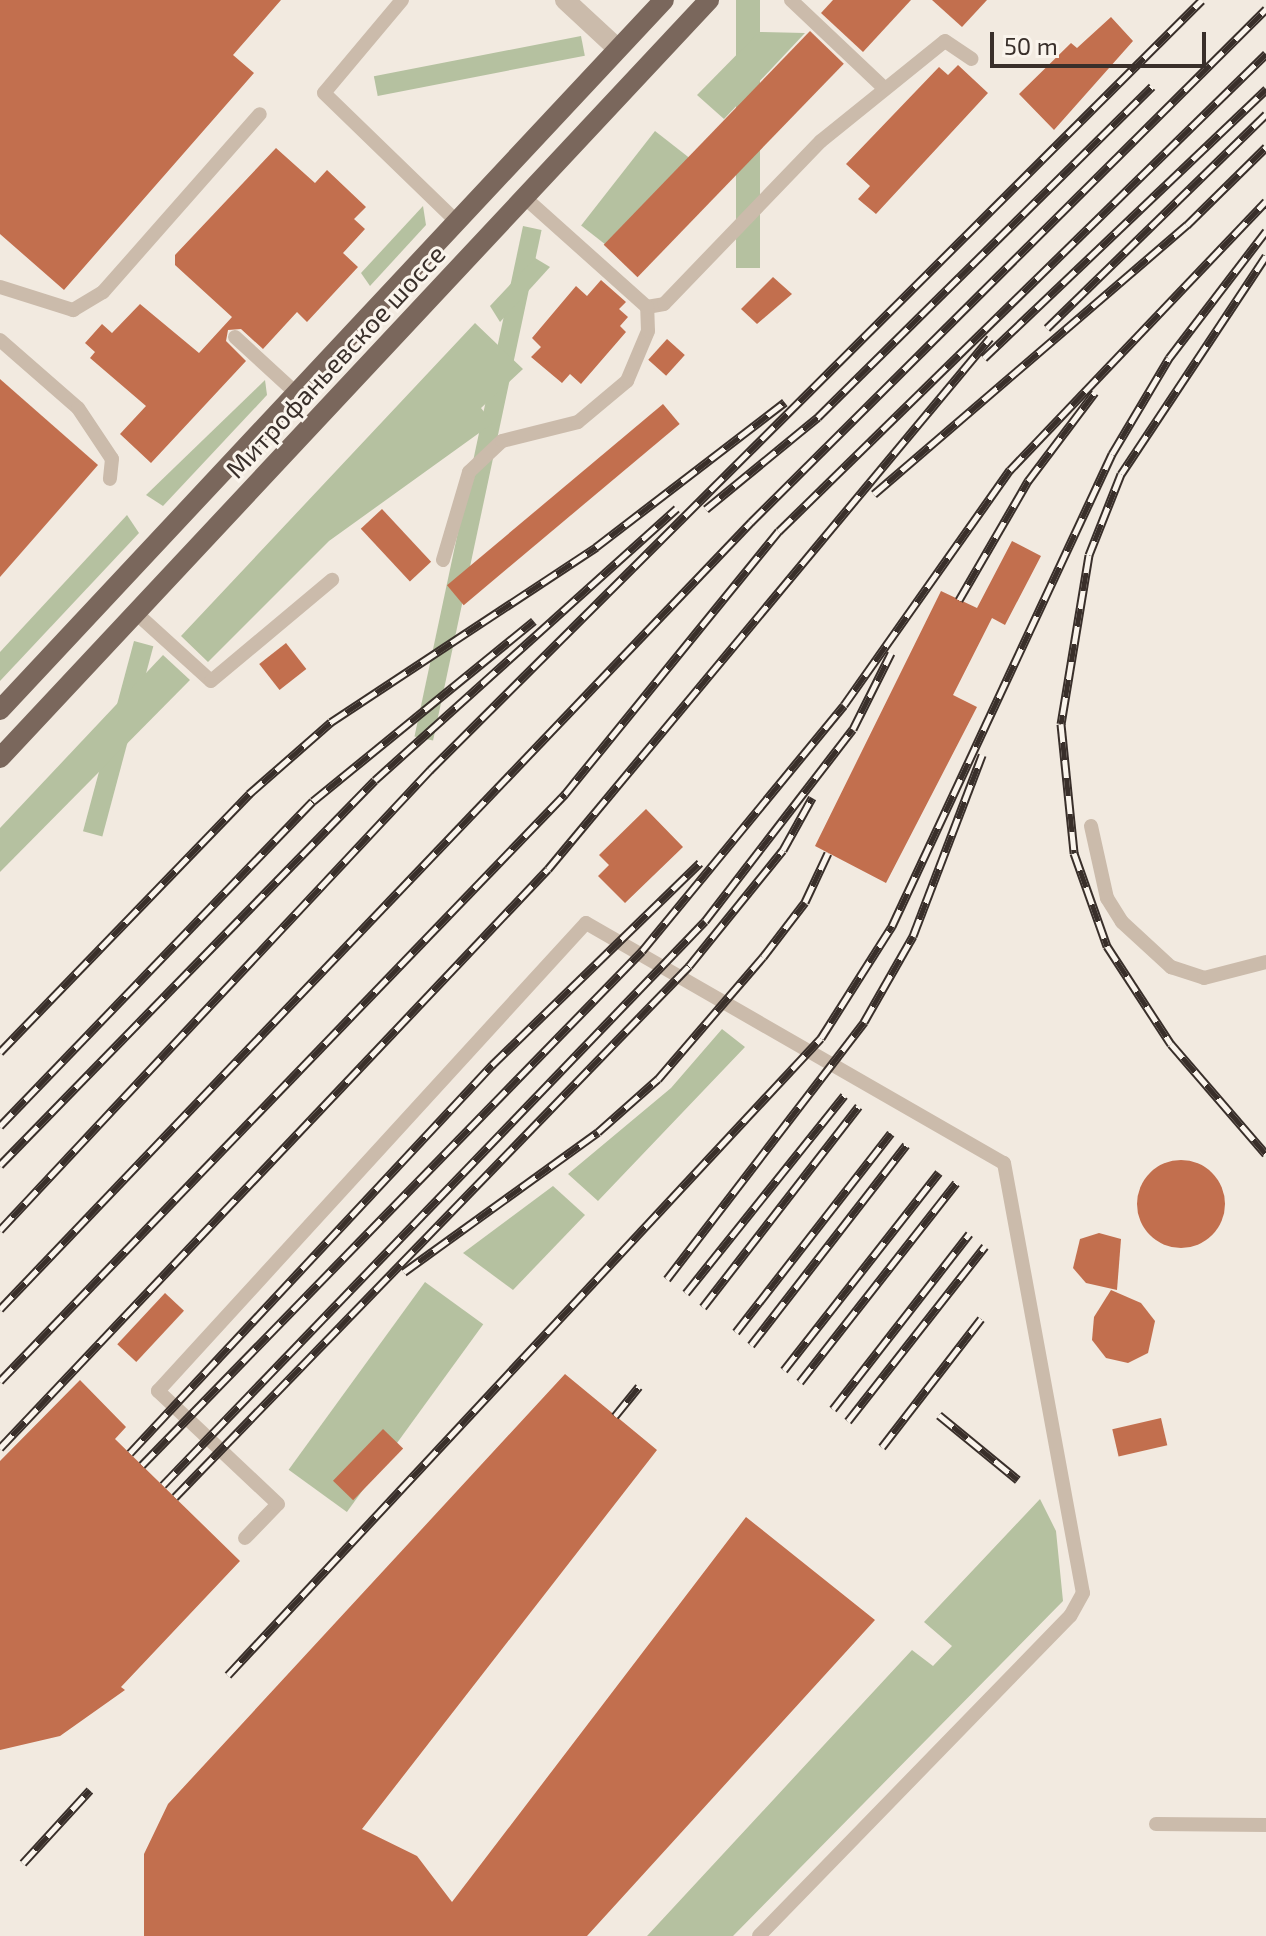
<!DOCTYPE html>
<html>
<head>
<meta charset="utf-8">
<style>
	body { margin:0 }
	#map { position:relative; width:1266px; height:1936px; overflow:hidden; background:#f2eae0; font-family:"Exo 2",sans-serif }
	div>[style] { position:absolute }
	.green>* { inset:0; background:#b5c1a0; transform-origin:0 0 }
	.building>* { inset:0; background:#c26f4e; transform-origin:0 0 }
	.round { border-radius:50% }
	.service>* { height:14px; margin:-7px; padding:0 7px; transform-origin:7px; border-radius:7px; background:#cbbbab }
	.minor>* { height:20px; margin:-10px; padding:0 10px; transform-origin:10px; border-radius:10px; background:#cbbbab }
	.primary>* { height:20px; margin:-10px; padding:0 10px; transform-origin:10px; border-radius:10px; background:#7a675c }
	.rail>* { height:9px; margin-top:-4.5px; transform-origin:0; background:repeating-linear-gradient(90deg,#faf4ec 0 18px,#392f2a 0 36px); box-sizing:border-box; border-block:2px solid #392f2a }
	span { translate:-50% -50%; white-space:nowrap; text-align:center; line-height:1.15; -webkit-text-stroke:6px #faf4ec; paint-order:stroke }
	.street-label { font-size:26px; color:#392f2a }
	.scale { position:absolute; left:990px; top:32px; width:216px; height:36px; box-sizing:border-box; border:4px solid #392f2a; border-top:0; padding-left:10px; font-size:24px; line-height:28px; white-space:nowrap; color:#392f2a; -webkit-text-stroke:6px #faf4ec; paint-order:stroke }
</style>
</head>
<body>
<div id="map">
	<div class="green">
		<i style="left:736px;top:0;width:24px;height:268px"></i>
		<i style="clip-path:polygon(759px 32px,805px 33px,724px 119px,697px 95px)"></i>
		<i style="left:581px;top:36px;width:20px;height:211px;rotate:79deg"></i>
		<i style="left:655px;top:131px;width:43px;height:120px;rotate:38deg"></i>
		<i style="clip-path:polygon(423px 206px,426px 225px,370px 286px,361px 273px)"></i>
		<i style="left:523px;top:226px;width:19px;height:522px;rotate:12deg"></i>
		<i style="clip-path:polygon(535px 258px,550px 267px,500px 322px,490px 306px)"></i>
		<i style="clip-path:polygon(475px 323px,523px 369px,481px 408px,493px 423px,329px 541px,208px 662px,181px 636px)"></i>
		<i style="clip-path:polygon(265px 380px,267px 395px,163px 506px,146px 495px)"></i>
		<i style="clip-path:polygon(127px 515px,139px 533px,0 681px,0 652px)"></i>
		<i style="left:134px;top:641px;width:20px;height:197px;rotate:15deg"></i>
		<i style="clip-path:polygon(163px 655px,190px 680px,0 872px,0 828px)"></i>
		<i style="clip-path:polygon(722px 1029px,745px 1047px,598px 1201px,568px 1174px,671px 1088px)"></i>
		<i style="clip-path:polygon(553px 1186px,585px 1215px,513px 1290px,463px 1253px)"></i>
		<i style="left:425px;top:1282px;width:72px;height:232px;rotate:36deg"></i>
		<i style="clip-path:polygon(1040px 1499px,1056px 1531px,1063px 1601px,733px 1936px,647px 1936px,912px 1650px,933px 1666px,952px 1646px,924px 1622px)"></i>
	</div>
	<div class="building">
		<i style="clip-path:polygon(0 0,281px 0,233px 55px,254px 73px,64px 290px,0 234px)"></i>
		<i style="clip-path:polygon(833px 0,911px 0,863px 52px,821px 13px)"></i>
		<i style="clip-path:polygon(932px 0,987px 0,962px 27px)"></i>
		<i style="clip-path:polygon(1111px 17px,1133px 41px,1054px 130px,1019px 94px,1071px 43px,1077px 48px)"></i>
		<i style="left:810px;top:31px;width:47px;height:297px;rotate:44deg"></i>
		<i style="clip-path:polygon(958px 65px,988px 93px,876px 214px,858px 199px,870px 186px,846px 164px,939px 67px,948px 75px)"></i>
		<i style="clip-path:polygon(276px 148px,315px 183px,327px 170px,366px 207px,354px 219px,365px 229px,343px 253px,358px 267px,307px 322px,297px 312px,263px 349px,241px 329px,228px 330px,226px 341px,246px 361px,151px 463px,120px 434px,146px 406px,90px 358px,95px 352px,85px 343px,102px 324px,112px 333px,140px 304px,199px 353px,232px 317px,175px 265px,175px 255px)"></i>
		<i style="clip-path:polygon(773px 277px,792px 294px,757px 324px,741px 309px)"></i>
		<i style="clip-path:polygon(601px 280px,626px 302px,619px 309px,628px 317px,620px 326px,626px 332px,581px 384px,570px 374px,562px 383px,531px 357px,541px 347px,532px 338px,576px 286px,587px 296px)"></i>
		<i style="left:667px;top:339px;width:24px;height:28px;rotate:42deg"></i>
		<i style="clip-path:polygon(0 379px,98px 465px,0 577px)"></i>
		<i style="left:663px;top:404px;width:26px;height:282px;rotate:50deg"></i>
		<i style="left:382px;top:509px;width:72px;height:29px;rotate:47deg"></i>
		<i style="clip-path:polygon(1012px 541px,1041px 556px,1005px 625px,992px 618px,953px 695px,977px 707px,886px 883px,815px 846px,941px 591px,977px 608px)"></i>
		<i style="left:286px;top:643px;width:33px;height:34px;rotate:52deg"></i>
		<i style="clip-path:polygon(646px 809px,683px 847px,625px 903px,598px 876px,609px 865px,599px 855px)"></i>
		<i class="round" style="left:1137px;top:1160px;width:88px;height:88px"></i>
		<i style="clip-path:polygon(1099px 1233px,1121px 1239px,1117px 1290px,1086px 1283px,1073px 1268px,1080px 1239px)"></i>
		<i style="clip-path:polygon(1111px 1290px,1141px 1303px,1155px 1321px,1148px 1353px,1128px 1363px,1106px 1358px,1092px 1340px,1094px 1317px)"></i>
		<i style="left:165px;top:1293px;width:26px;height:70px;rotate:43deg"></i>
		<i style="clip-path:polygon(565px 1374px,657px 1450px,362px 1829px,417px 1856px,452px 1902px,746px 1517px,875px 1620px,587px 1936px,144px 1936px,144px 1854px,168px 1804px)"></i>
		<i style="clip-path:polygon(80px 1380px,126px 1427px,115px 1439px,240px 1561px,121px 1687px,125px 1690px,60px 1736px,0 1750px,0 1461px)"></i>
		<i style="left:1161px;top:1418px;width:28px;height:50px;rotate:77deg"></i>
		<i style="left:383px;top:1429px;width:28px;height:72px;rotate:44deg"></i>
	</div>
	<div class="service">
		<i style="left:402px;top:0;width:121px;rotate:130deg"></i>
		<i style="left:324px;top:93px;width:185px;rotate:44.1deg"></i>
		<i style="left:791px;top:0;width:129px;rotate:43.4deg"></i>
		<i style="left:0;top:287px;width:77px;rotate:17.5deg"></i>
		<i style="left:73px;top:310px;width:35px;rotate:-31deg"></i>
		<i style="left:103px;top:292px;width:237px;rotate:-48.6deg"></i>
		<i style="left:647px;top:307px;width:17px;rotate:-10deg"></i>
		<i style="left:664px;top:304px;width:226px;rotate:-46.1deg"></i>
		<i style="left:821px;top:141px;width:159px;rotate:-38.9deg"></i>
		<i style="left:945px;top:41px;width:32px;rotate:34deg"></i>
		<i style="left:235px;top:337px;width:83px;rotate:42.6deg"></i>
		<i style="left:0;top:340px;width:103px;rotate:41.1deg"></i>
		<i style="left:78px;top:408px;width:61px;rotate:56.3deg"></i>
		<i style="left:112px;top:459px;width:20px;rotate:96deg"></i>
		<i style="left:443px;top:560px;width:92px;rotate:-73.5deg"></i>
		<i style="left:469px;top:472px;width:45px;rotate:-43.2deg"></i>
		<i style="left:502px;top:441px;width:78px;rotate:-14deg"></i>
		<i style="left:578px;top:422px;width:64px;rotate:-39.9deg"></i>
		<i style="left:627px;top:381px;width:54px;rotate:-67.2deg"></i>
		<i style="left:648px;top:331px;width:24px;rotate:-92deg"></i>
		<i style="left:647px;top:307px;width:165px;rotate:-138.2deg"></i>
		<i style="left:136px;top:613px;width:101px;rotate:42.2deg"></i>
		<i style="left:211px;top:681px;width:158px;rotate:-39.9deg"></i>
		<i style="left:1091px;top:826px;width:74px;rotate:77.5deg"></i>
		<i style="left:1107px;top:898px;width:28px;rotate:58deg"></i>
		<i style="left:1122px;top:922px;width:67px;rotate:42.6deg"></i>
		<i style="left:1171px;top:967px;width:35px;rotate:18deg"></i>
		<i style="left:1204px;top:978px;width:64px;rotate:-14.5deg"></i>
		<i style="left:245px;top:1538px;width:47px;rotate:-45.9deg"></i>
		<i style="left:278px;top:1504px;width:165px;rotate:-136.7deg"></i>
		<i style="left:158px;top:1391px;width:634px;rotate:-47.56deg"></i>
		<i style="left:586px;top:923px;width:482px;rotate:29.9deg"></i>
		<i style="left:1004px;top:1163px;width:437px;rotate:79.6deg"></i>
		<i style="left:1083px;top:1593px;width:26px;rotate:119deg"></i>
		<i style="left:1070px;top:1616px;width:446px;rotate:134.2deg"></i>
		<i style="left:1156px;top:1824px;width:110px;rotate:0.5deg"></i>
	</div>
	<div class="minor">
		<i style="left:565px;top:0;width:72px;rotate:42.8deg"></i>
	</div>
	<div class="primary">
		<i style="left:0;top:710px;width:972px;rotate:-46.92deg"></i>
		<i style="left:0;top:758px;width:1038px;rotate:-46.91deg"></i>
	</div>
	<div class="rail">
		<i style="left:1266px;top:256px;width:262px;rotate:123.6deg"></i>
		<i style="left:1121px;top:474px;width:87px;rotate:111.6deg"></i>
		<i style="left:1089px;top:555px;width:171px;rotate:99.4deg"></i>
		<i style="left:1061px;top:724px;width:130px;rotate:84.2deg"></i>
		<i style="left:1074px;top:853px;width:99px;rotate:70.5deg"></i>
		<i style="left:1107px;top:946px;width:117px;rotate:56.9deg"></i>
		<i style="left:1171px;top:1044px;width:145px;rotate:49.2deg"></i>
		<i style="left:1047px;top:328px;width:306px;rotate:-44.3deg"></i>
		<i style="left:984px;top:358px;width:390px;rotate:-43.6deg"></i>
		<i style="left:874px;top:494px;width:413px;rotate:-40.7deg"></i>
		<i style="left:1187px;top:225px;width:111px;rotate:-44.6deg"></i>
		<i style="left:706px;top:509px;width:145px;rotate:-39.4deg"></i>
		<i style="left:818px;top:417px;width:470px;rotate:-44.7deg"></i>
		<i style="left:959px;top:600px;width:138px;rotate:-59.9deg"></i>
		<i style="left:1028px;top:481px;width:111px;rotate:-53deg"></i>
		<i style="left:0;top:1052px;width:359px;rotate:-46deg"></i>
		<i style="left:249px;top:794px;width:109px;rotate:-41.3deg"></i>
		<i style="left:331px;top:722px;width:318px;rotate:-33.4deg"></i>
		<i style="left:596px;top:547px;width:238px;rotate:-37.5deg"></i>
		<i style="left:0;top:1126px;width:451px;rotate:-46.1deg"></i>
		<i style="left:313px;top:801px;width:285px;rotate:-39.2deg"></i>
		<i style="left:0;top:1165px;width:537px;rotate:-45.75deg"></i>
		<i style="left:375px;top:780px;width:406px;rotate:-42deg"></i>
		<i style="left:0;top:1230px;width:630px;rotate:-46.93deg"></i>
		<i style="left:430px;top:770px;width:1090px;rotate:-44.93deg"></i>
		<i style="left:404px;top:1272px;width:239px;rotate:-35.8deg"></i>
		<i style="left:598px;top:1132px;width:80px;rotate:-41.5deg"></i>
		<i style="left:658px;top:1079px;width:161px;rotate:-49.3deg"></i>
		<i style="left:763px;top:957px;width:69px;rotate:-52.6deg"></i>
		<i style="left:805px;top:902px;width:54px;rotate:-64.9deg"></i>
		<i style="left:667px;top:1279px;width:324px;rotate:-52.5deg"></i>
		<i style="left:864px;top:1022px;width:99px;rotate:-60.3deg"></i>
		<i style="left:913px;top:936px;width:194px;rotate:-69.1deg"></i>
		<i style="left:686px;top:1293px;width:253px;rotate:-51.3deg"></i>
		<i style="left:703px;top:1307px;width:254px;rotate:-52.2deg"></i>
		<i style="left:0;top:1309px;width:1088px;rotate:-46.34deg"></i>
		<i style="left:751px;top:522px;width:727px;rotate:-44.89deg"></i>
		<i style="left:736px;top:1332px;width:252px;rotate:-52.1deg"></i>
		<i style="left:751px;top:1345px;width:253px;rotate:-52.2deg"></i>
		<i style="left:784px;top:1370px;width:251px;rotate:-51.9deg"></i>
		<i style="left:0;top:1381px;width:815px;rotate:-46.09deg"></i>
		<i style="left:565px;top:794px;width:339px;rotate:-50.9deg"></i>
		<i style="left:779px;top:531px;width:682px;rotate:-44.41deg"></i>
		<i style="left:800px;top:1382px;width:253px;rotate:-51.9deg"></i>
		<i style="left:833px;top:1409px;width:222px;rotate:-52.1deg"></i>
		<i style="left:939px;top:1415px;width:102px;rotate:39.4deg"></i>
		<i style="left:615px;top:1416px;width:38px;rotate:-51deg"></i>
		<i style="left:848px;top:1421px;width:222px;rotate:-51.9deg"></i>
		<i style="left:882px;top:1447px;width:162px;rotate:-52.3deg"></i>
		<i style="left:0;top:1448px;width:797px;rotate:-46.58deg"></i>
		<i style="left:548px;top:869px;width:691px;rotate:-50.23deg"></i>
		<i style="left:130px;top:1453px;width:531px;rotate:-46.99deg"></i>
		<i style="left:492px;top:1065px;width:290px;rotate:-44.2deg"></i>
		<i style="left:142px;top:1465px;width:717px;rotate:-45.79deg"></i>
		<i style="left:642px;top:951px;width:318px;rotate:-50.6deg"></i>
		<i style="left:844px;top:705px;width:288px;rotate:-54.8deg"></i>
		<i style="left:1010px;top:470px;width:371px;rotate:-46.4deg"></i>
		<i style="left:163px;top:1485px;width:782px;rotate:-46.14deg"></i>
		<i style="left:705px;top:921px;width:242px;rotate:-52.4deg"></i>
		<i style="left:853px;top:729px;width:85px;rotate:-63.4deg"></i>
		<i style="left:175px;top:1497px;width:739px;rotate:-45.93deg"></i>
		<i style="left:689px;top:966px;width:149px;rotate:-51deg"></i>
		<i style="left:783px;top:850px;width:60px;rotate:-60.9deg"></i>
		<i style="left:228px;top:1675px;width:870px;rotate:-47.05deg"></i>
		<i style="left:821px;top:1038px;width:133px;rotate:-57.6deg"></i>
		<i style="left:892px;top:926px;width:521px;rotate:-65.01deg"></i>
		<i style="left:1112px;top:454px;width:112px;rotate:-59.3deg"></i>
		<i style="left:1169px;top:358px;width:160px;rotate:-52.6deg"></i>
		<i style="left:23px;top:1863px;width:99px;rotate:-47.5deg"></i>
	</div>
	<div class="street-label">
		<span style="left:335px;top:361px;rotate:-47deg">Митрофаньевское шоссе</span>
	</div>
	<div class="scale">50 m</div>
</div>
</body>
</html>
